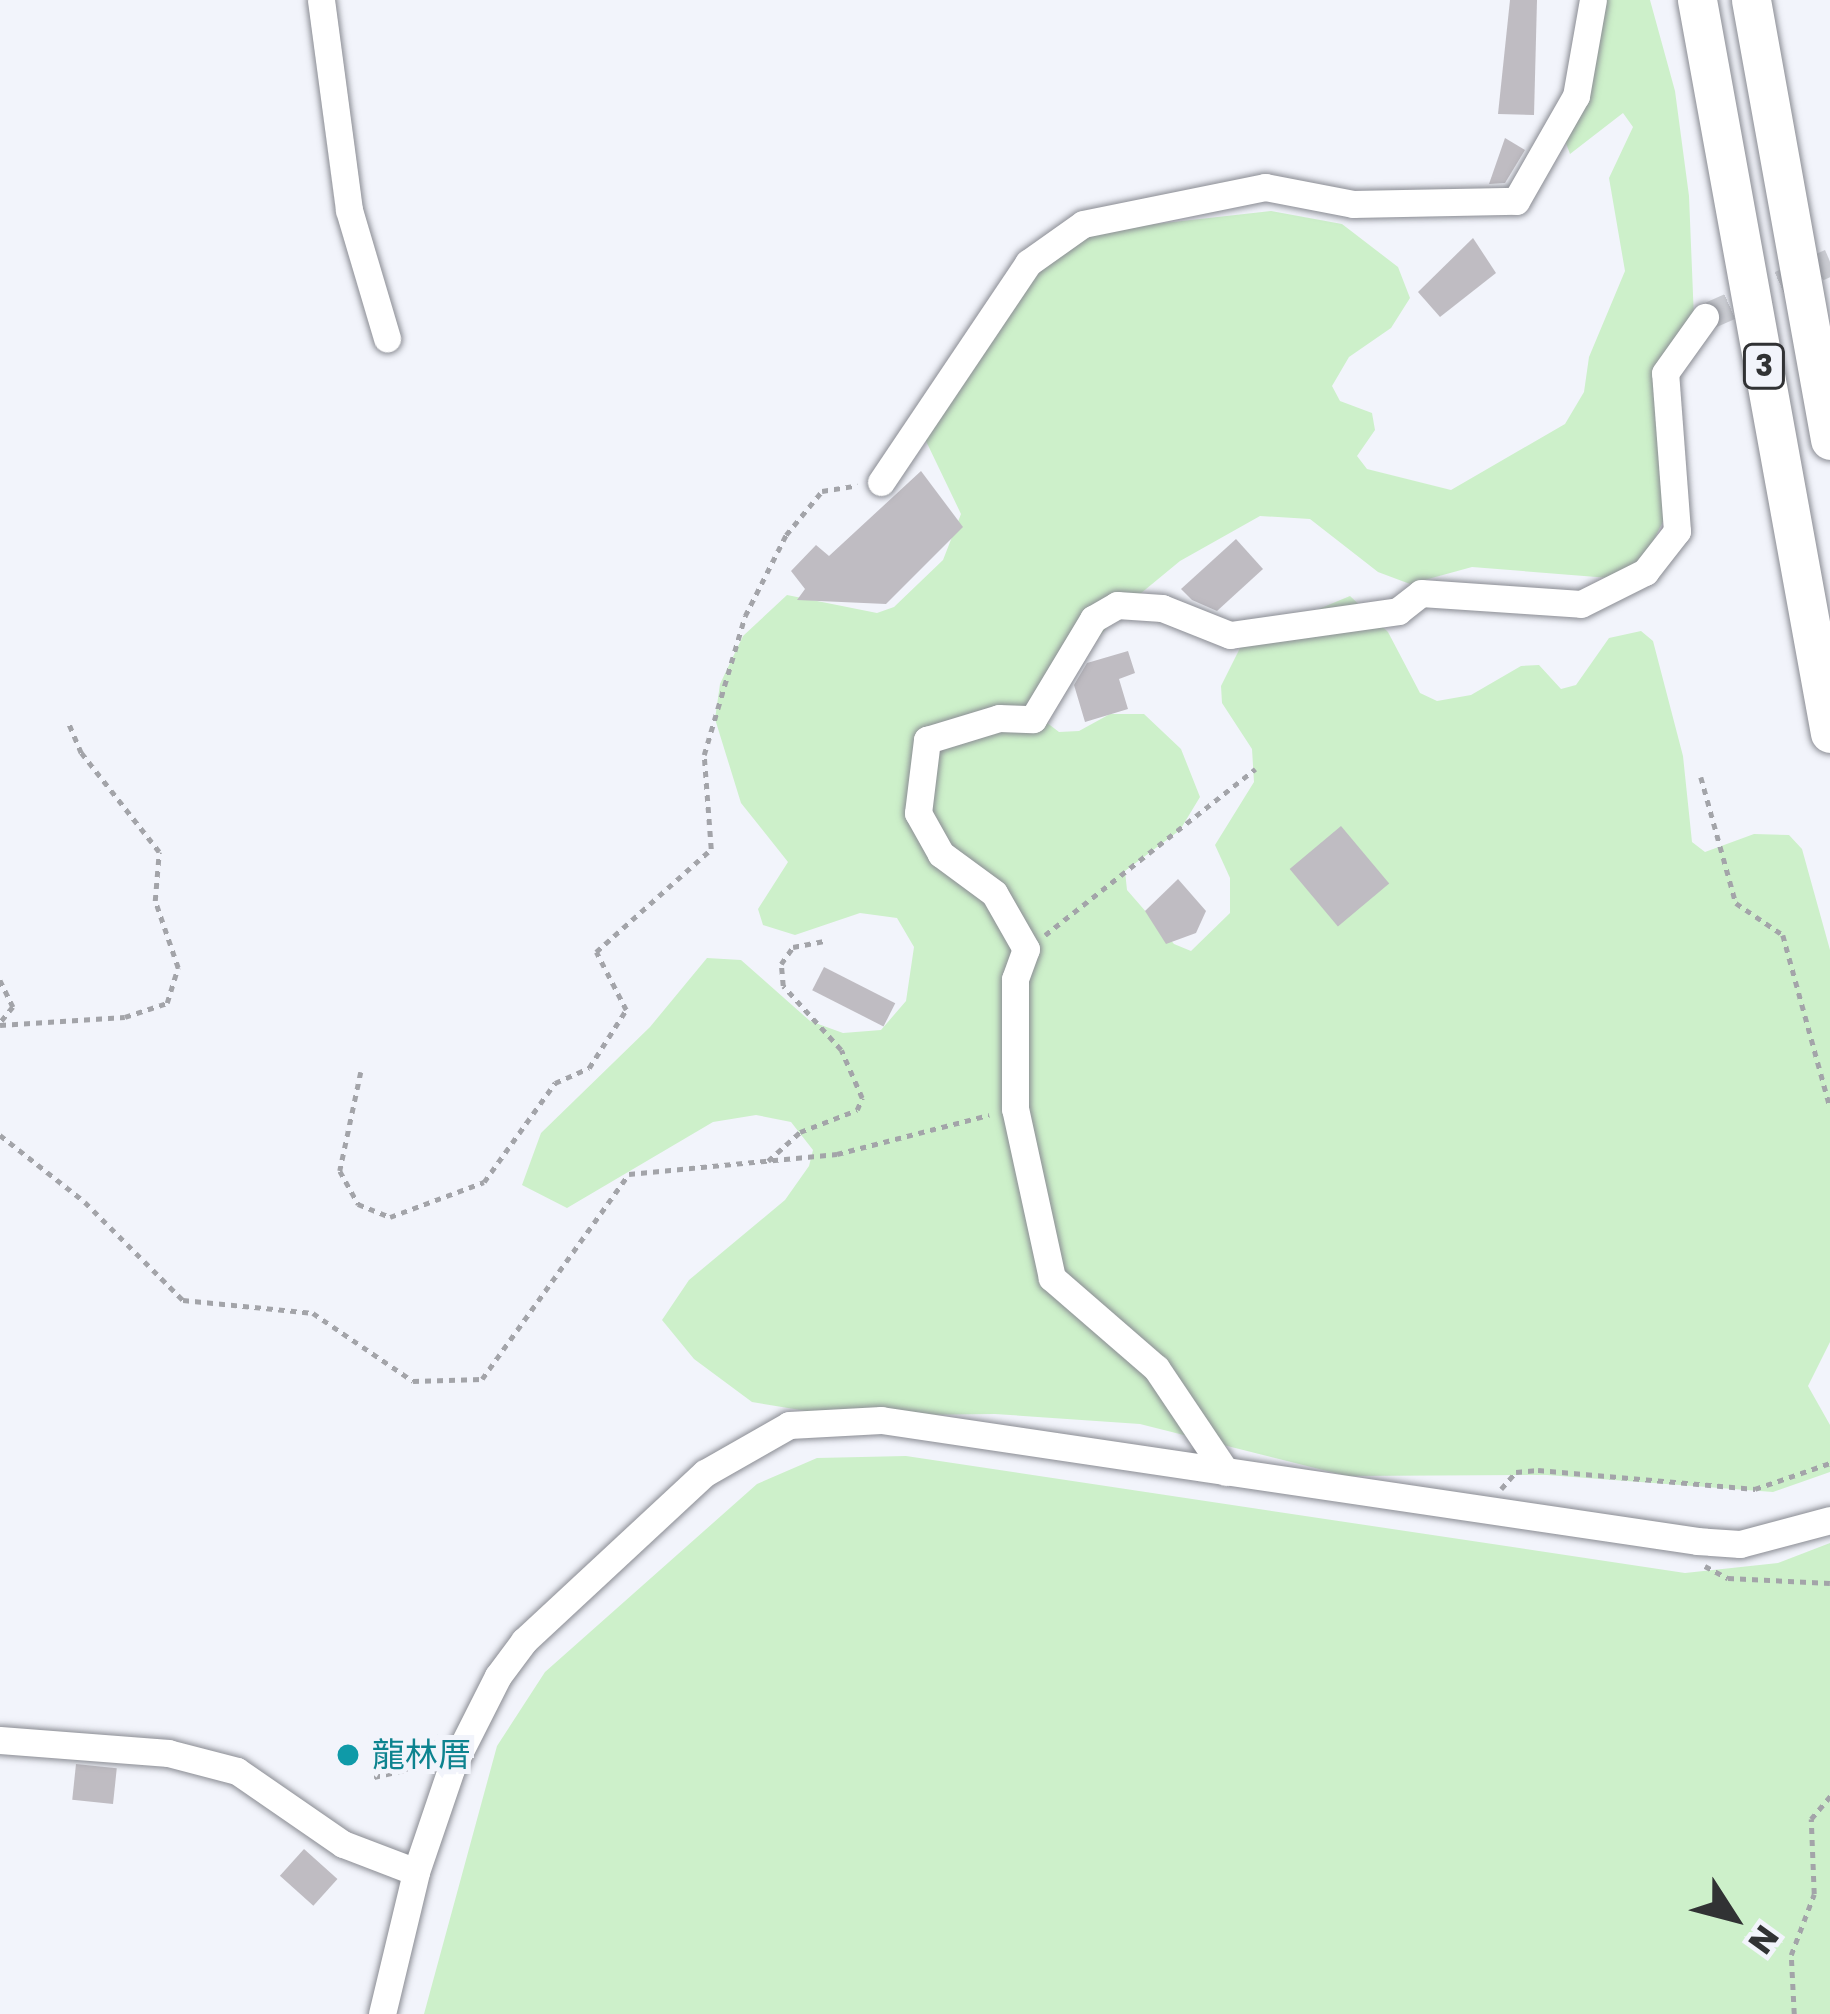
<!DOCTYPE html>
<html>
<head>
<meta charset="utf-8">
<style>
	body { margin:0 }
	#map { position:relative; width:1830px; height:2014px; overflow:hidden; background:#f2f4fb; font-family:Poppins,"Noto Sans TC",sans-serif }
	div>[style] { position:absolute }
	.green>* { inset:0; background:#cdf0ca }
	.building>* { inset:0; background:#bfbcc2; transform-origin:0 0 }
	.minor-tunnel>* { height:27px; margin-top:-13.5px; transform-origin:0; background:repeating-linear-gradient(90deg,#cbcdd3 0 27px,transparent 0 41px) }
	.path>* { height:4.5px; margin-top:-2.25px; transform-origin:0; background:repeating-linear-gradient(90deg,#a3a4a9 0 6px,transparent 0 12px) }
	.roads { filter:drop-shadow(0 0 3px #8a8c93) drop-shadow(0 0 3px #8a8c93) }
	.minor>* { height:27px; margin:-13.5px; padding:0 13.5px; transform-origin:13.5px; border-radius:13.5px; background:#fff }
	.highway>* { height:39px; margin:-19.5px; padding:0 19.5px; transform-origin:19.5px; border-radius:19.5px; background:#fff }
	.dots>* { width:33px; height:33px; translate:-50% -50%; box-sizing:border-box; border:6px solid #f2f4fb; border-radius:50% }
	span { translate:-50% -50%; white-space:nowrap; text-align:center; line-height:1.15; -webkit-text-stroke:10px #f2f4fb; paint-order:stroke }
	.shield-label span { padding:3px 9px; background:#f2f4fb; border:3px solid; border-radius:9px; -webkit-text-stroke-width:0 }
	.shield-label { font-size:30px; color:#313234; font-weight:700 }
	.culture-label { font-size:33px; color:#0d838f }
	.left { translate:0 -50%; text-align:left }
	.north { position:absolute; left:1674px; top:1858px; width:120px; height:120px; -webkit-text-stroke:9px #f2f4fb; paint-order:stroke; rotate:126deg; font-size:33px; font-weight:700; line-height:48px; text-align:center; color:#313234 }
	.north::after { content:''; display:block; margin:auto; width:42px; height:54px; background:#313234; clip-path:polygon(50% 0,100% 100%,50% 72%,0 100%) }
</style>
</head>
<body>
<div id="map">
	<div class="green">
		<i style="clip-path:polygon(1586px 0,1650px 0,1675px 91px,1689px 196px,1694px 319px,1655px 417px,1673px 502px,1650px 547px,1628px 575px,1609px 578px,1472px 567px,1410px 584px,1378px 572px,1310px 519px,1260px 516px,1180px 561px,1123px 608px,1067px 676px,1046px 722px,1059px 732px,1079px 731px,1110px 714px,1144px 714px,1181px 749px,1200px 797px,1180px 830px,1125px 871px,1127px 890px,1174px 944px,1191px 951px,1230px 913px,1230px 878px,1215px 845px,1254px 782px,1252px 749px,1222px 703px,1221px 686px,1244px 640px,1350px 596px,1388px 632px,1420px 693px,1437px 701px,1471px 695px,1521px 666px,1539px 665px,1561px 689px,1576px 685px,1609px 638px,1641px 631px,1653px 641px,1683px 756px,1692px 842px,1705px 852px,1754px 834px,1789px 835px,1802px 849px,1830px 950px,1830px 1342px,1808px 1386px,1830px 1425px,1830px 1472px,1773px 1492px,1547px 1475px,1347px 1476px,1140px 1424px,995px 1414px,837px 1416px,752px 1402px,694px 1359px,662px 1320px,689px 1280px,785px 1200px,809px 1166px,813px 1150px,791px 1122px,756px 1115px,713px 1122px,567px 1208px,522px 1185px,541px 1133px,650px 1027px,707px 958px,741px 960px,810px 1021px,843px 1033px,881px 1030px,906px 1001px,914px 947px,897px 918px,860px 913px,795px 935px,763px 925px,758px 909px,788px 862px,741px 803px,715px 719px,720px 684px,743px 636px,787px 595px,877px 613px,894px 607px,943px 560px,961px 514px,925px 439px,1018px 289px,1093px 231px,1271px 211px,1342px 224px,1398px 267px,1410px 298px,1391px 328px,1349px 357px,1332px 386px,1340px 401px,1372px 413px,1375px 430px,1357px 456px,1367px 469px,1451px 490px,1565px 424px,1584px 392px,1589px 357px,1625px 271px,1609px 178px,1633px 127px,1623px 113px,1570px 154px,1564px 138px)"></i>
		<i style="clip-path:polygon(906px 1456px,1685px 1573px,1778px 1563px,1830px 1543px,1830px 2014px,424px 2014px,497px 1746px,545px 1672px,757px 1484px,817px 1458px)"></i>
	</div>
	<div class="building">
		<i style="clip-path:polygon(1510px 0,1537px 0,1534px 115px,1498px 114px)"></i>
		<i style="clip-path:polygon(1505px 138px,1525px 150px,1505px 183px,1489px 184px)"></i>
		<i style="clip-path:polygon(1473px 238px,1496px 273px,1440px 317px,1418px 292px)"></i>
		<i style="clip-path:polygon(921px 471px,963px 527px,886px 604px,797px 600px,805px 589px,791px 571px,816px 545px,829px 556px)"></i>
		<i style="clip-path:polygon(1236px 539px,1263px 569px,1217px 611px,1192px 600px,1181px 589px)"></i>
		<i style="clip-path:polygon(1128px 651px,1135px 673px,1119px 679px,1128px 709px,1085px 722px,1074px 685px,1087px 663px)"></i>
		<i style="left:1341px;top:826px;width:75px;height:67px;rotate:50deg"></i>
		<i style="clip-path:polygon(1178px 879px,1206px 911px,1196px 933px,1166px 944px,1145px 911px)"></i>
		<i style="left:824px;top:967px;width:80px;height:26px;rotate:27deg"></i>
		<i style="left:76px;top:1764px;width:41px;height:36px;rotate:6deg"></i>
		<i style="left:304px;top:1849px;width:45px;height:36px;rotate:42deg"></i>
	</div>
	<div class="minor-tunnel">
		<i style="left:1705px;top:317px;width:137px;rotate:-23.7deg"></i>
	</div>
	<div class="path">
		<i style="left:1701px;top:777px;width:131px;rotate:74.5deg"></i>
		<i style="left:1736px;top:903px;width:57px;rotate:34.2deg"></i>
		<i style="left:1783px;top:935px;width:178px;rotate:74.7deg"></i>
		<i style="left:1045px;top:935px;width:268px;rotate:-38.3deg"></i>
		<i style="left:0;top:980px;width:30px;rotate:64deg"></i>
		<i style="left:13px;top:1007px;width:21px;rotate:129deg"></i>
		<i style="left:0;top:1025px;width:125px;rotate:-3.7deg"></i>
		<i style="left:125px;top:1017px;width:44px;rotate:-18.4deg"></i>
		<i style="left:167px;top:1003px;width:37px;rotate:-73deg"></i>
		<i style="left:178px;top:968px;width:71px;rotate:-108.9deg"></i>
		<i style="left:155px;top:901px;width:49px;rotate:-85.3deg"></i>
		<i style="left:159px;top:852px;width:126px;rotate:-128.2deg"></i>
		<i style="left:81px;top:753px;width:33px;rotate:-113deg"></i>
		<i style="left:361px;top:1072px;width:101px;rotate:102deg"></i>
		<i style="left:340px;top:1171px;width:38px;rotate:61deg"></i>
		<i style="left:358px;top:1204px;width:35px;rotate:22deg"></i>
		<i style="left:390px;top:1217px;width:100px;rotate:-20.4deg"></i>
		<i style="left:484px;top:1182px;width:122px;rotate:-54.4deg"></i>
		<i style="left:555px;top:1083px;width:37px;rotate:-24deg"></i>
		<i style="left:589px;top:1068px;width:69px;rotate:-57.5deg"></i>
		<i style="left:626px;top:1010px;width:65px;rotate:-117.3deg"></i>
		<i style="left:596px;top:952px;width:154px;rotate:-41.8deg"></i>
		<i style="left:711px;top:849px;width:94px;rotate:-94.3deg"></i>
		<i style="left:704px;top:755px;width:145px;rotate:-73.6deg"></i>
		<i style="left:745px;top:616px;width:91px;rotate:-63.2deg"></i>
		<i style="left:786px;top:535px;width:57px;rotate:-50.7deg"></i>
		<i style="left:822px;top:491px;width:36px;rotate:-9deg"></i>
		<i style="left:0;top:1135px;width:108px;rotate:38.2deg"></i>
		<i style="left:85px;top:1202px;width:139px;rotate:45deg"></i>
		<i style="left:183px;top:1300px;width:131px;rotate:5.7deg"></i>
		<i style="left:313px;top:1313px;width:121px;rotate:34.2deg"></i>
		<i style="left:413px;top:1381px;width:69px;rotate:-1.7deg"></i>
		<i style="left:482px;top:1379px;width:252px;rotate:-54.4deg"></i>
		<i style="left:629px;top:1174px;width:209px;rotate:-5.5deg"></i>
		<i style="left:837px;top:1154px;width:157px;rotate:-14.4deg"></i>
		<i style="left:768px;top:1161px;width:43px;rotate:-42.2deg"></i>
		<i style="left:800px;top:1132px;width:61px;rotate:-21.1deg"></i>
		<i style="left:857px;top:1110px;width:13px;rotate:-67deg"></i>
		<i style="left:862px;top:1098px;width:52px;rotate:-113.6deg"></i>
		<i style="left:841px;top:1050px;width:86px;rotate:-132.2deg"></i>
		<i style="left:783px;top:986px;width:22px;rotate:-95deg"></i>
		<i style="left:781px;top:964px;width:21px;rotate:-55deg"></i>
		<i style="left:793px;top:947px;width:33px;rotate:-11deg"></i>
		<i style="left:1501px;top:1489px;width:23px;rotate:-49deg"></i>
		<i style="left:1516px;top:1472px;width:22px;rotate:-5deg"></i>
		<i style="left:1538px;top:1470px;width:218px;rotate:5deg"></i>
		<i style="left:1755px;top:1489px;width:79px;rotate:-19.1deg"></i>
		<i style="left:1705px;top:1566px;width:26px;rotate:28deg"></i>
		<i style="left:1728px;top:1578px;width:102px;rotate:2.8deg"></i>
		<i style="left:374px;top:1777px;width:32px;rotate:-13deg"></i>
		<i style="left:405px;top:1770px;width:48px;rotate:-45deg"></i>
		<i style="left:1794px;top:2014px;width:59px;rotate:-92.9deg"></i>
		<i style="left:1791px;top:1955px;width:65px;rotate:-69.3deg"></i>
		<i style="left:1814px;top:1894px;width:75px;rotate:-92.3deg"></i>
		<i style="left:1811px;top:1819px;width:30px;rotate:-50deg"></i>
	</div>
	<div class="roads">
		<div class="minor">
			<i style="left:321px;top:0;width:212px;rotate:82.4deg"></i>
			<i style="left:349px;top:210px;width:134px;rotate:73.5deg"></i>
			<i style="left:881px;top:482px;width:264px;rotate:-56.1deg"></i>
			<i style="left:1028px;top:263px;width:67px;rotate:-35.3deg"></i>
			<i style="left:1083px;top:224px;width:186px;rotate:-11.5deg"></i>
			<i style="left:1265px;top:187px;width:90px;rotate:10.9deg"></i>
			<i style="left:1353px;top:204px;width:163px;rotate:-1.1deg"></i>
			<i style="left:1516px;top:201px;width:121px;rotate:-60.3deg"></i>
			<i style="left:1576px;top:96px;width:97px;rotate:-80deg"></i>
			<i style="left:1226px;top:1472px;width:125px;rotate:-123.9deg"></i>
			<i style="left:1156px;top:1368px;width:138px;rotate:-139.1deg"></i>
			<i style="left:1052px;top:1278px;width:173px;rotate:-102.3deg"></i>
			<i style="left:1015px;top:1109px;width:130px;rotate:-90deg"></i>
			<i style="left:1015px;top:979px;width:32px;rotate:-70deg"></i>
			<i style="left:1026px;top:949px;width:64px;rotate:-119.7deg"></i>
			<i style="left:994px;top:893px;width:66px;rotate:-143.7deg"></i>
			<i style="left:941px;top:854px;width:47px;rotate:-119.3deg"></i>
			<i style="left:918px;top:813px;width:74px;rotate:-83deg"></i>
			<i style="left:927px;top:740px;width:75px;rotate:-17deg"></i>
			<i style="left:999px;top:718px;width:34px;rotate:2deg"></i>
			<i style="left:1033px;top:719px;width:117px;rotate:-59deg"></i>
			<i style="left:1093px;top:619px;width:28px;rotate:-30deg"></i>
			<i style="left:1117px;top:605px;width:45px;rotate:3.8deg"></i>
			<i style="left:1162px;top:608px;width:73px;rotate:21.7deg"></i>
			<i style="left:1230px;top:635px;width:170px;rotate:-8.1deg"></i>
			<i style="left:1398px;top:611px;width:29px;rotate:-38deg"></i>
			<i style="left:1421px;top:593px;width:160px;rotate:3.9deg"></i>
			<i style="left:1581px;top:604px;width:72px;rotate:-26.6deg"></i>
			<i style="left:1645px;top:572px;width:52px;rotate:-52deg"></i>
			<i style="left:1677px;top:531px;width:158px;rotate:-94.3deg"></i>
			<i style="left:1665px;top:373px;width:69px;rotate:-54.5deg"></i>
			<i style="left:0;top:1740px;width:169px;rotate:4.4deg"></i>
			<i style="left:168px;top:1753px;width:71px;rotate:14.6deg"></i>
			<i style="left:237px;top:1771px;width:129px;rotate:34.6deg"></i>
			<i style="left:343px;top:1844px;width:78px;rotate:21deg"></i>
			<i style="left:382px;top:2014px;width:146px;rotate:-76.5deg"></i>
			<i style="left:416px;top:1872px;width:109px;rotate:-71.2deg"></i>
			<i style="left:451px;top:1769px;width:104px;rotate:-63.2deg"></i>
			<i style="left:498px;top:1676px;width:44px;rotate:-53.4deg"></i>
			<i style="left:524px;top:1641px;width:247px;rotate:-42.9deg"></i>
			<i style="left:705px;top:1473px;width:97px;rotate:-29.7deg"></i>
			<i style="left:789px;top:1425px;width:92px;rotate:-3.1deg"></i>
			<i style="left:881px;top:1420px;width:825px;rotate:8.43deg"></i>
			<i style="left:1697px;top:1541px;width:43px;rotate:4deg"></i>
			<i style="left:1740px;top:1544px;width:93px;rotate:-14.9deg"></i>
		</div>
		<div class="highway">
			<i style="left:1697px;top:0;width:745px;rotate:79.72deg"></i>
			<i style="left:1751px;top:0;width:447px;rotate:79.8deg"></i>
		</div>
	</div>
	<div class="dots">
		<i style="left:348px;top:1755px;background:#0f9aa8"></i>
	</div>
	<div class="shield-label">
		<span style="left:1764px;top:366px">3</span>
	</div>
	<div class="culture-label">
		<span class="left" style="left:372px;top:1755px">龍林厝</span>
	</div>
	<div class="north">N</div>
</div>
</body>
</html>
